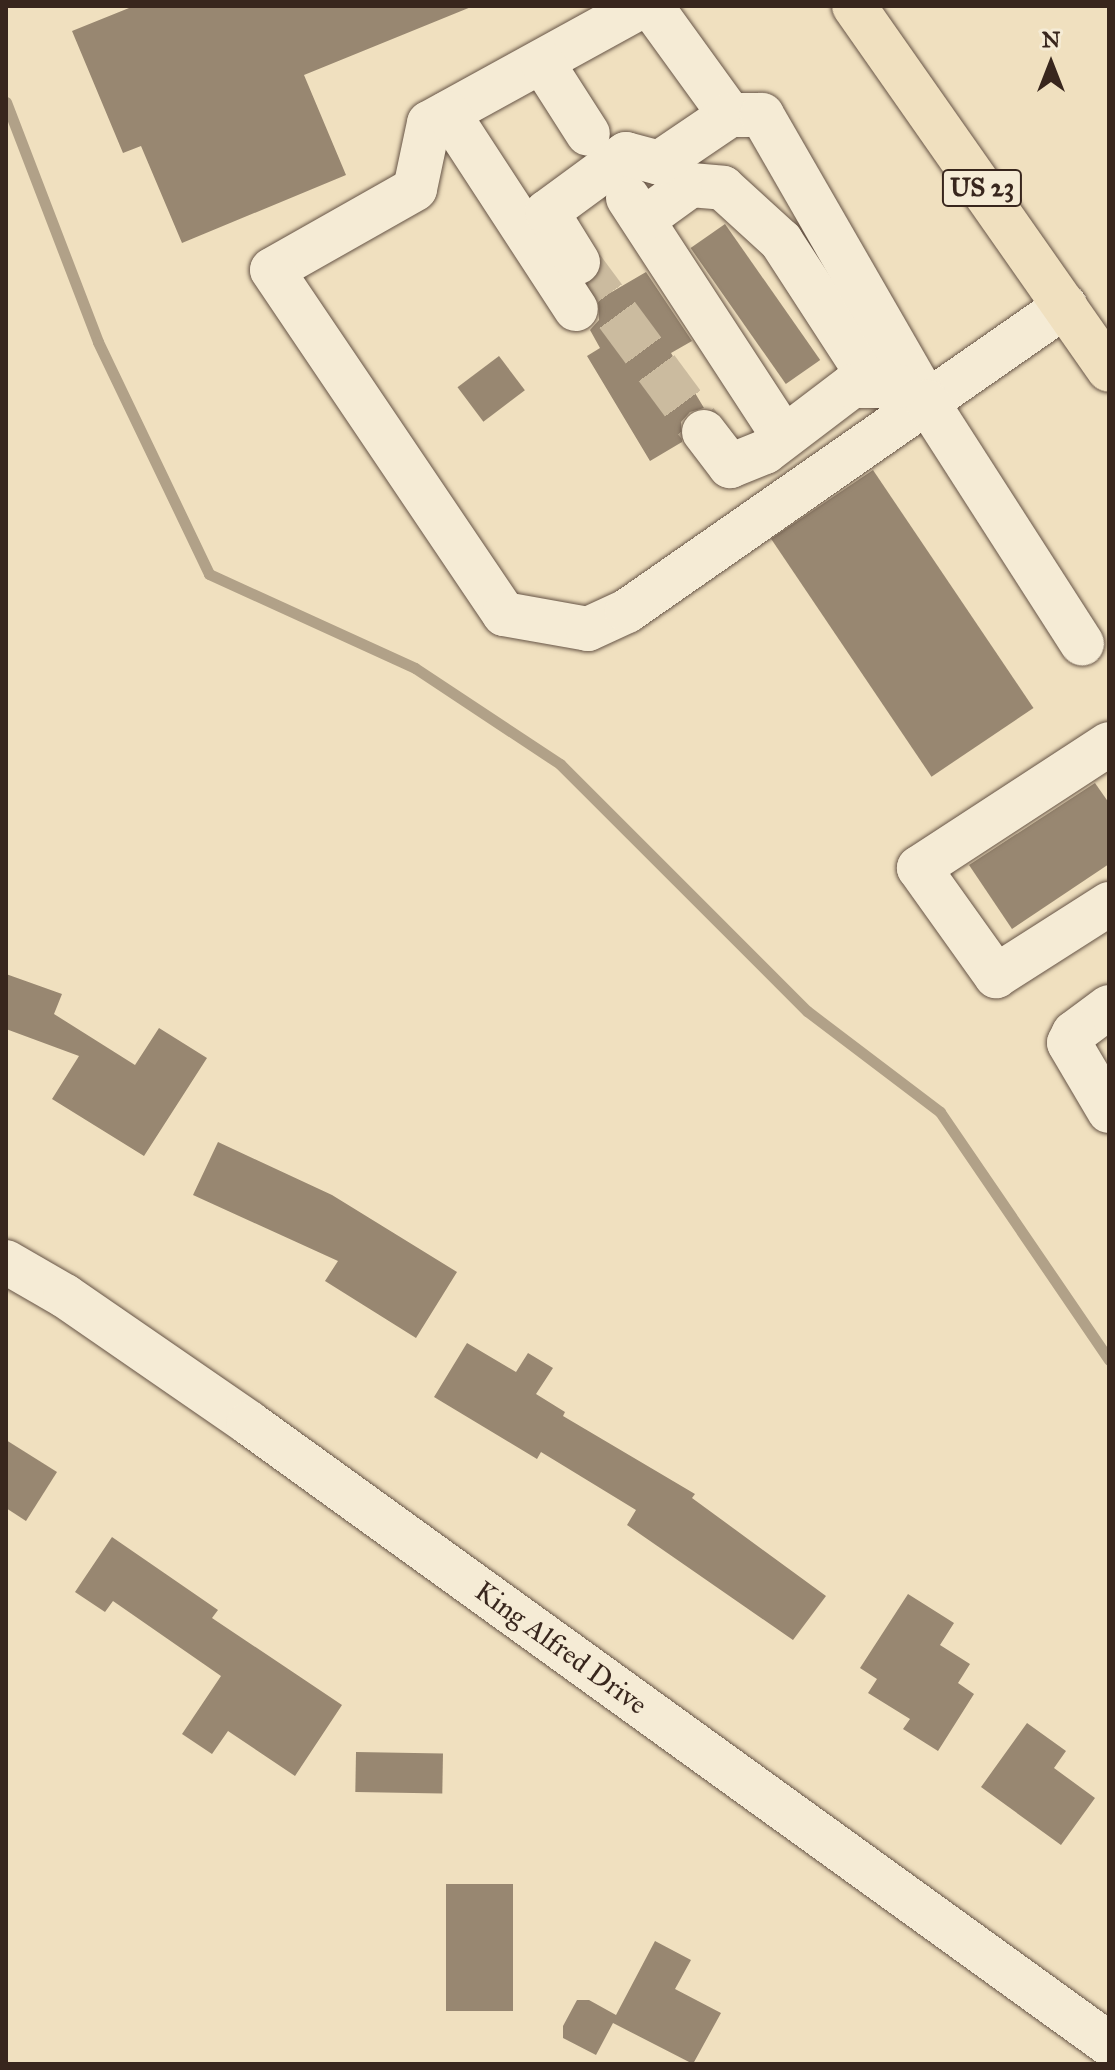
<!DOCTYPE html>
<html>
<head>
<meta charset="utf-8">
<style>
	body { margin:0 }
	#map { position:relative; width:1115px; height:2070px; overflow:hidden; background:#f0e0bf; font-family:"IM FELL Great Primer",serif }
	div>[style] { position:absolute }
	.stream>* { height:11px; margin:-5.5px; padding:0 5.5px; transform-origin:5.5px; border-radius:5.5px; background:#b1a188 }
	.building>* { inset:0; background:#988771; transform-origin:0 0 }
	.minor-tunnel>* { height:44px; margin-top:-22px; transform-origin:0; background:repeating-linear-gradient(90deg,#cbbb9f 0 44px,transparent 0 66px) }
	.roads { filter:drop-shadow(0 0 2px #665446) drop-shadow(0 0 2px #665446) }
	.minor>* { height:44px; margin:-22px; padding:0 22px; transform-origin:22px; border-radius:22px; background:#f5ebd5 }
	.major>* { height:44px; margin:-22px; padding:0 22px; transform-origin:22px; border-radius:22px; background:#f0e0bf }
	span { translate:-50% -50%; white-space:nowrap; text-align:center; line-height:1.15; -webkit-text-stroke:7px #f5ebd5; paint-order:stroke }
	.shield-label span { padding:2px 6px; background:#f5ebd5; border:2px solid; border-radius:6px; -webkit-text-stroke-width:0 }
	.shield-label { font-size:26px; color:#38261d; font-weight:700 }
	.street-label { font-size:28px; color:#38261d }
	.frame { position:absolute; inset:0; border:8px solid #38261d; pointer-events:none }
	.north { position:absolute; left:1011px; top:24px; width:80px; height:80px; -webkit-text-stroke:6px #f5ebd5; paint-order:stroke; rotate:0deg; font-size:22px; font-weight:700; line-height:32px; text-align:center; color:#38261d }
	.north::after { content:''; display:block; margin:auto; width:28px; height:36px; background:#38261d; clip-path:polygon(50% 0,100% 100%,50% 72%,0 100%) }
</style>
</head>
<body>
<div id="map">
	<div class="stream">
		<i style="left:6px;top:102px;width:257px;rotate:69deg"></i>
		<i style="left:98px;top:342px;width:257px;rotate:64.4deg"></i>
		<i style="left:209px;top:574px;width:226px;rotate:24.5deg"></i>
		<i style="left:415px;top:668px;width:174px;rotate:33.5deg"></i>
		<i style="left:560px;top:764px;width:349px;rotate:45deg"></i>
		<i style="left:807px;top:1011px;width:167px;rotate:37.2deg"></i>
		<i style="left:940px;top:1112px;width:300px;rotate:55.7deg"></i>
	</div>
	<div class="building">
		<i style="clip-path:polygon(134px 6px,471px 6px,471px 7px,304px 75px,346px 175px,182px 243px,141px 146px,123px 153px,72px 31px)"></i>
		<i style="left:725px;top:224px;width:166px;height:42px;rotate:55deg"></i>
		<i style="clip-path:polygon(646px 272px,692px 341px,671px 353px,704px 408px,690px 412px,681px 422px,682px 442px,650px 461px,587px 356px,600px 348px,590px 330px,599px 320px,598px 300px)"></i>
		<i style="left:499px;top:356px;width:43px;height:52px;rotate:53deg"></i>
		<i style="left:873px;top:470px;width:287px;height:123px;rotate:56deg"></i>
		<i style="clip-path:polygon(1095px 783px,1109px 803px,1109px 864px,1012px 929px,969px 865px)"></i>
		<i style="clip-path:polygon(6px 974px,62px 994px,54px 1014px,135px 1065px,159px 1028px,207px 1058px,144px 1156px,52px 1099px,79px 1056px,6px 1029px)"></i>
		<i style="clip-path:polygon(218px 1142px,332px 1195px,457px 1272px,416px 1338px,325px 1281px,338px 1261px,193px 1195px)"></i>
		<i style="clip-path:polygon(467px 1343px,516px 1372px,528px 1353px,553px 1368px,536px 1394px,565px 1412px,563px 1416px,695px 1494px,692px 1498px,826px 1596px,793px 1640px,627px 1525px,636px 1510px,541px 1452px,537px 1459px,434px 1397px)"></i>
		<i style="clip-path:polygon(6px 1440px,57px 1472px,26px 1521px,6px 1508px)"></i>
		<i style="clip-path:polygon(112px 1537px,218px 1610px,212px 1618px,342px 1705px,295px 1776px,228px 1731px,212px 1754px,182px 1734px,221px 1676px,113px 1601px,105px 1612px,75px 1592px)"></i>
		<i style="clip-path:polygon(908px 1594px,954px 1623px,940px 1645px,970px 1664px,958px 1683px,974px 1694px,938px 1751px,903px 1729px,910px 1719px,868px 1693px,877px 1679px,860px 1668px)"></i>
		<i style="clip-path:polygon(1027px 1723px,1066px 1751px,1054px 1768px,1095px 1798px,1061px 1845px,981px 1787px)"></i>
		<i style="left:356px;top:1752px;width:87px;height:40px;rotate:1deg"></i>
		<i style="left:446px;top:1884px;width:67px;height:127px"></i>
		<i style="clip-path:polygon(655px 1941px,691px 1960px,675px 1989px,721px 2013px,693px 2064px,613px 2023px,596px 2055px,563px 2038px,563px 2026px,577px 2000px,589px 2000px,616px 2015px)"></i>
	</div>
	<div class="minor-tunnel">
		<i style="left:578px;top:262px;width:212px;rotate:53.5deg"></i>
	</div>
	<div class="roads">
		<div class="minor">
			<i style="left:642px;top:6px;width:243px;rotate:151.2deg"></i>
			<i style="left:429px;top:123px;width:67px;rotate:102deg"></i>
			<i style="left:415px;top:189px;width:164px;rotate:150.5deg"></i>
			<i style="left:272px;top:270px;width:415px;rotate:56deg"></i>
			<i style="left:504px;top:614px;width:85px;rotate:10.1deg"></i>
			<i style="left:588px;top:629px;width:43px;rotate:-24.8deg"></i>
			<i style="left:627px;top:611px;width:534px;rotate:-34.85deg"></i>
			<i style="left:651px;top:6px;width:135px;rotate:54.1deg"></i>
			<i style="left:542px;top:62px;width:85px;rotate:57.4deg"></i>
			<i style="left:448px;top:113px;width:234px;rotate:56.9deg"></i>
			<i style="left:628px;top:198px;width:285px;rotate:56.9deg"></i>
			<i style="left:644px;top:219px;width:58px;rotate:-35.9deg"></i>
			<i style="left:691px;top:185px;width:32px;rotate:5deg"></i>
			<i style="left:723px;top:188px;width:79px;rotate:42.4deg"></i>
			<i style="left:781px;top:241px;width:171px;rotate:57deg"></i>
			<i style="left:578px;top:262px;width:59px;rotate:-121.8deg"></i>
			<i style="left:547px;top:212px;width:98px;rotate:-36.3deg"></i>
			<i style="left:626px;top:154px;width:34px;rotate:15deg"></i>
			<i style="left:659px;top:163px;width:86px;rotate:-34.1deg"></i>
			<i style="left:730px;top:115px;width:32px"></i>
			<i style="left:762px;top:115px;width:331px;rotate:60.1deg"></i>
			<i style="left:927px;top:402px;width:287px;rotate:57.3deg"></i>
			<i style="left:704px;top:432px;width:43px;rotate:52.6deg"></i>
			<i style="left:730px;top:466px;width:38px;rotate:-22deg"></i>
			<i style="left:765px;top:452px;width:109px;rotate:-37.2deg"></i>
			<i style="left:852px;top:386px;width:46px"></i>
			<i style="left:1109px;top:744px;width:227px;rotate:146.9deg"></i>
			<i style="left:919px;top:868px;width:133px;rotate:54.5deg"></i>
			<i style="left:996px;top:976px;width:134px;rotate:-32.5deg"></i>
			<i style="left:1109px;top:1007px;width:44px;rotate:143.4deg"></i>
			<i style="left:1074px;top:1033px;width:11px;rotate:117deg"></i>
			<i style="left:1069px;top:1043px;width:79px;rotate:59.5deg"></i>
			<i style="left:6px;top:1262px;width:68px;rotate:30deg"></i>
			<i style="left:65px;top:1296px;width:224px;rotate:34.6deg"></i>
			<i style="left:249px;top:1423px;width:1061px;rotate:35.83deg"></i>
		</div>
		<div class="major">
			<i style="left:854px;top:6px;width:444px;rotate:55deg"></i>
		</div>
	</div>
	<div class="shield-label">
		<span style="left:982px;top:188px">US 23</span>
	</div>
	<div class="street-label">
		<span style="left:561px;top:1648px;rotate:36deg">King Alfred Drive</span>
	</div>
	<div class="frame"></div>
	<div class="north">N</div>
</div>
</body>
</html>
